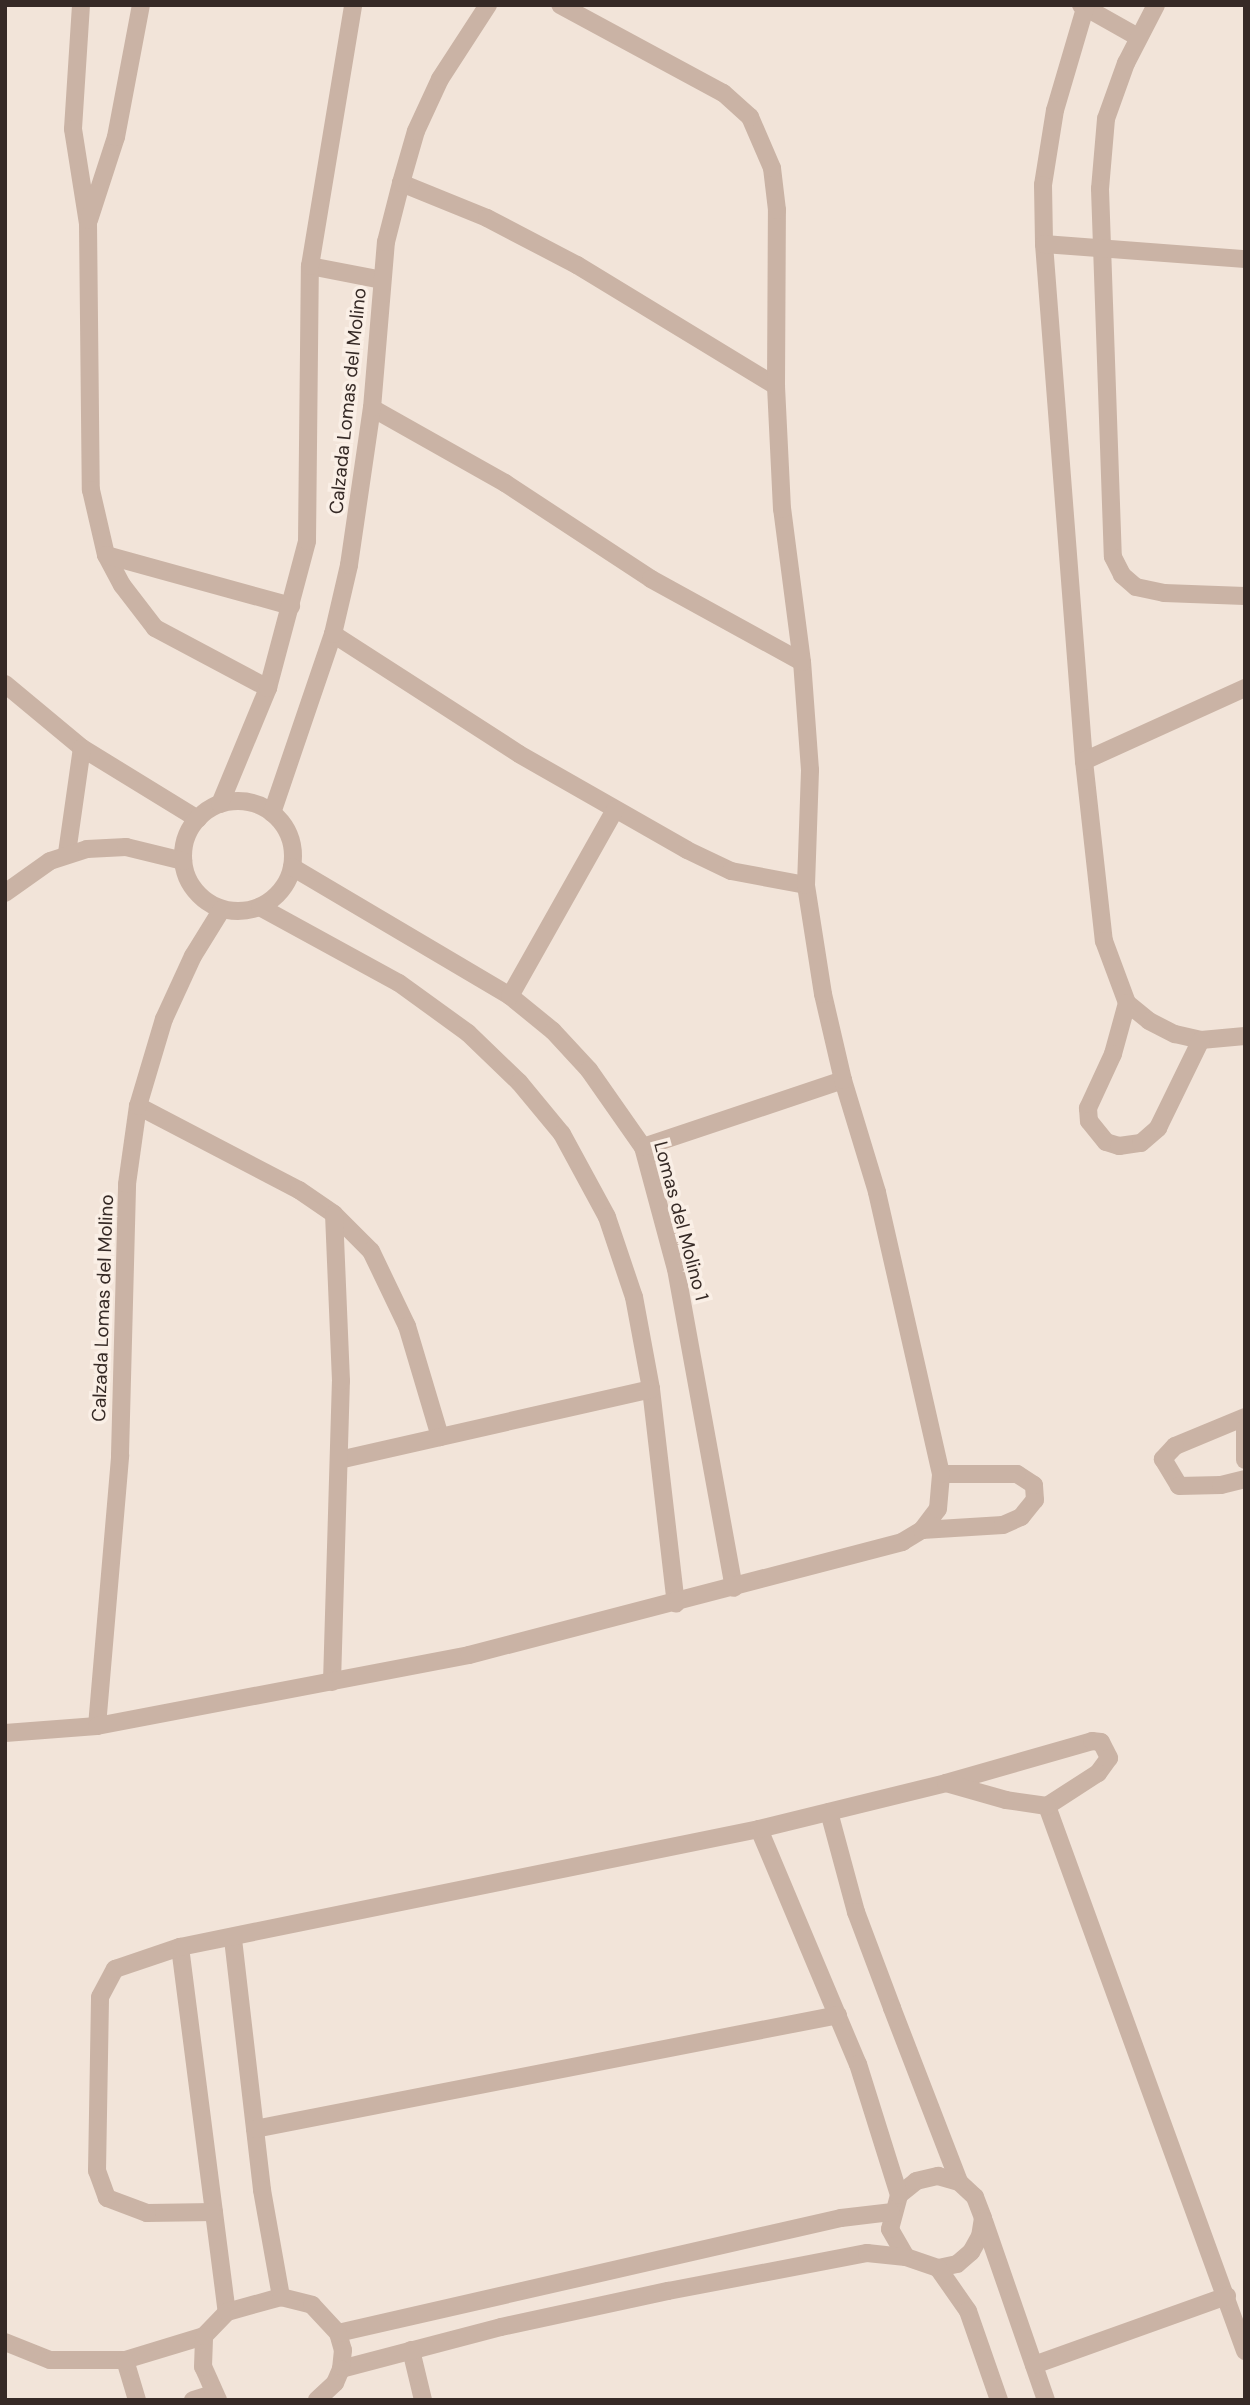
<!DOCTYPE html>
<html>
<head>
<meta charset="utf-8">
<style>
	body { margin:0 }
	#map { position:relative; width:1250px; height:2405px; overflow:hidden; background:#f2e4d9; font-family:"DM Sans",sans-serif }
	div>[style] { position:absolute }
	.street>* { height:18px; margin:-9px; padding:0 9px; transform-origin:9px; border-radius:9px; background:#cab3a5 }
	.street>.ring { margin:-9px; padding:0; box-sizing:content-box; background:none; border:18px solid #cab3a5; border-radius:50% }
	span { translate:-50% -50%; white-space:nowrap; text-align:center; line-height:1.15; -webkit-text-stroke:7px #faefe6; paint-order:stroke }
	.street-label { font-size:19px; color:#362a26 }
	.frame { position:absolute; inset:0; border:7px solid #362a26; pointer-events:none }
</style>
</head>
<body>
<div id="map">
	<div class="street">
		<i style="left:81px;top:5px;width:124px;rotate:93.7deg"></i>
		<i style="left:73px;top:129px;width:96px;rotate:81deg"></i>
		<i style="left:88px;top:224px;width:266px;rotate:89.4deg"></i>
		<i style="left:91px;top:490px;width:67px;rotate:77deg"></i>
		<i style="left:106px;top:555px;width:34px;rotate:62deg"></i>
		<i style="left:122px;top:585px;width:54px;rotate:52.5deg"></i>
		<i style="left:155px;top:628px;width:128px;rotate:28deg"></i>
		<i style="left:1081px;top:5px;width:65px;rotate:29.3deg"></i>
		<i style="left:1086px;top:5px;width:109px;rotate:106.4deg"></i>
		<i style="left:1055px;top:110px;width:76px;rotate:99.1deg"></i>
		<i style="left:1043px;top:185px;width:59px;rotate:89deg"></i>
		<i style="left:1044px;top:244px;width:519px;rotate:85.58deg"></i>
		<i style="left:1084px;top:761px;width:181px;rotate:83.7deg"></i>
		<i style="left:1104px;top:941px;width:66px;rotate:69.6deg"></i>
		<i style="left:1127px;top:1003px;width:28px;rotate:39deg"></i>
		<i style="left:1149px;top:1021px;width:29px;rotate:27deg"></i>
		<i style="left:1175px;top:1034px;width:27px;rotate:13deg"></i>
		<i style="left:1201px;top:1040px;width:44px;rotate:-5.2deg"></i>
		<i style="left:1156px;top:5px;width:65px;rotate:117.3deg"></i>
		<i style="left:1126px;top:63px;width:59px;rotate:109.7deg"></i>
		<i style="left:1106px;top:119px;width:70px;rotate:94.9deg"></i>
		<i style="left:1100px;top:189px;width:368px;rotate:88deg"></i>
		<i style="left:1113px;top:557px;width:20px;rotate:63deg"></i>
		<i style="left:1122px;top:575px;width:18px;rotate:41deg"></i>
		<i style="left:1136px;top:587px;width:29px;rotate:12deg"></i>
		<i style="left:1164px;top:593px;width:81px;rotate:2.1deg"></i>
		<i style="left:401px;top:183px;width:93px;rotate:22.1deg"></i>
		<i style="left:487px;top:218px;width:102px;rotate:27.6deg"></i>
		<i style="left:577px;top:265px;width:233px;rotate:31.3deg"></i>
		<i style="left:89px;top:220px;width:87px;rotate:-72deg"></i>
		<i style="left:116px;top:137px;width:134px;rotate:-79.3deg"></i>
		<i style="left:1044px;top:244px;width:202px;rotate:4.3deg"></i>
		<i style="left:310px;top:266px;width:73px;rotate:11deg"></i>
		<i style="left:372px;top:408px;width:153px;rotate:29.4deg"></i>
		<i style="left:505px;top:483px;width:175px;rotate:33.3deg"></i>
		<i style="left:651px;top:579px;width:172px;rotate:28.8deg"></i>
		<i style="left:106px;top:555px;width:192px;rotate:15.4deg"></i>
		<i style="left:333px;top:634px;width:221px;rotate:32.8deg"></i>
		<i style="left:519px;top:754px;width:193px;rotate:29.7deg"></i>
		<i style="left:687px;top:850px;width:49px;rotate:25.5deg"></i>
		<i style="left:731px;top:871px;width:76px;rotate:10.6deg"></i>
		<i style="left:5px;top:684px;width:100px;rotate:39.7deg"></i>
		<i style="left:82px;top:748px;width:136px;rotate:31.5deg"></i>
		<i style="left:1084px;top:761px;width:177px;rotate:-24.4deg"></i>
		<i class="ring" style="left:183px;top:801px;width:92px;height:92px"></i>
		<i style="left:220px;top:804px;width:126px;rotate:-67.5deg"></i>
		<i style="left:268px;top:688px;width:152px;rotate:-75.1deg"></i>
		<i style="left:307px;top:541px;width:275px;rotate:-89.4deg"></i>
		<i style="left:310px;top:266px;width:265px;rotate:-80.6deg"></i>
		<i style="left:272px;top:813px;width:189px;rotate:-71.2deg"></i>
		<i style="left:333px;top:634px;width:71px;rotate:-76.9deg"></i>
		<i style="left:349px;top:565px;width:159px;rotate:-81.7deg"></i>
		<i style="left:372px;top:408px;width:167px;rotate:-85.2deg"></i>
		<i style="left:386px;top:242px;width:61px;rotate:-75.7deg"></i>
		<i style="left:401px;top:183px;width:54px;rotate:-73.9deg"></i>
		<i style="left:416px;top:131px;width:57px;rotate:-65.2deg"></i>
		<i style="left:440px;top:79px;width:88px;rotate:-57deg"></i>
		<i style="left:67px;top:853px;width:106px;rotate:-81.9deg"></i>
		<i style="left:292px;top:867px;width:253px;rotate:30.6deg"></i>
		<i style="left:510px;top:996px;width:55px;rotate:39.1deg"></i>
		<i style="left:553px;top:1031px;width:53px;rotate:47.3deg"></i>
		<i style="left:589px;top:1070px;width:94px;rotate:55deg"></i>
		<i style="left:643px;top:1147px;width:126px;rotate:74.9deg"></i>
		<i style="left:676px;top:1269px;width:324px;rotate:79.7deg"></i>
		<i style="left:5px;top:893px;width:55px;rotate:-35.4deg"></i>
		<i style="left:50px;top:861px;width:39px;rotate:-18deg"></i>
		<i style="left:87px;top:849px;width:39px;rotate:-3deg"></i>
		<i style="left:126px;top:847px;width:59px;rotate:13.8deg"></i>
		<i style="left:260px;top:907px;width:158px;rotate:28.7deg"></i>
		<i style="left:399px;top:983px;width:85px;rotate:35.9deg"></i>
		<i style="left:468px;top:1033px;width:71px;rotate:43.9deg"></i>
		<i style="left:519px;top:1082px;width:67px;rotate:50.4deg"></i>
		<i style="left:562px;top:1134px;width:94px;rotate:61.5deg"></i>
		<i style="left:607px;top:1217px;width:84px;rotate:71.4deg"></i>
		<i style="left:634px;top:1297px;width:94px;rotate:79.5deg"></i>
		<i style="left:651px;top:1389px;width:216px;rotate:83.4deg"></i>
		<i style="left:510px;top:996px;width:214px;rotate:-60.6deg"></i>
		<i style="left:1127px;top:1003px;width:53px;rotate:105.4deg"></i>
		<i style="left:1113px;top:1054px;width:60px;rotate:114.8deg"></i>
		<i style="left:1088px;top:1108px;width:13px;rotate:86deg"></i>
		<i style="left:1089px;top:1121px;width:27px;rotate:51deg"></i>
		<i style="left:1106px;top:1142px;width:14px;rotate:17deg"></i>
		<i style="left:1119px;top:1146px;width:22px;rotate:-8deg"></i>
		<i style="left:1141px;top:1143px;width:23px;rotate:-41deg"></i>
		<i style="left:1158px;top:1128px;width:98px;rotate:-64deg"></i>
		<i style="left:138px;top:1106px;width:182px;rotate:27.6deg"></i>
		<i style="left:299px;top:1190px;width:42px;rotate:34.4deg"></i>
		<i style="left:334px;top:1214px;width:52px;rotate:45deg"></i>
		<i style="left:371px;top:1251px;width:83px;rotate:64.4deg"></i>
		<i style="left:407px;top:1326px;width:116px;rotate:73.4deg"></i>
		<i style="left:643px;top:1147px;width:211px;rotate:-18.5deg"></i>
		<i style="left:1245px;top:1417px;width:76px;rotate:157.5deg"></i>
		<i style="left:1175px;top:1446px;width:18px;rotate:133deg"></i>
		<i style="left:1163px;top:1459px;width:31px;rotate:59deg"></i>
		<i style="left:1179px;top:1486px;width:42px;rotate:-1.4deg"></i>
		<i style="left:1221px;top:1485px;width:25px;rotate:-14deg"></i>
		<i style="left:1245px;top:1429px;width:31px;rotate:90deg"></i>
		<i style="left:339px;top:1460px;width:320px;rotate:-12.8deg"></i>
		<i style="left:922px;top:1530px;width:81px;rotate:-3.5deg"></i>
		<i style="left:1003px;top:1525px;width:20px;rotate:-24deg"></i>
		<i style="left:1021px;top:1517px;width:22px;rotate:-51deg"></i>
		<i style="left:1035px;top:1500px;width:15px;rotate:-94deg"></i>
		<i style="left:1034px;top:1485px;width:20px;rotate:-147deg"></i>
		<i style="left:1017px;top:1474px;width:76px;rotate:180deg"></i>
		<i style="left:332px;top:1682px;width:301px;rotate:-88.3deg"></i>
		<i style="left:341px;top:1381px;width:167px;rotate:-92.4deg"></i>
		<i style="left:97px;top:1726px;width:272px;rotate:-85.1deg"></i>
		<i style="left:120px;top:1455px;width:271px;rotate:-88.5deg"></i>
		<i style="left:127px;top:1184px;width:79px;rotate:-82deg"></i>
		<i style="left:138px;top:1106px;width:91px;rotate:-73.4deg"></i>
		<i style="left:164px;top:1019px;width:69px;rotate:-65.3deg"></i>
		<i style="left:193px;top:956px;width:55px;rotate:-58.3deg"></i>
		<i style="left:5px;top:1733px;width:92px;rotate:-4.4deg"></i>
		<i style="left:97px;top:1726px;width:379px;rotate:-10.8deg"></i>
		<i style="left:469px;top:1655px;width:448px;rotate:-14.6deg"></i>
		<i style="left:902px;top:1542px;width:23px;rotate:-31deg"></i>
		<i style="left:922px;top:1530px;width:26px;rotate:-53deg"></i>
		<i style="left:938px;top:1509px;width:35px;rotate:-85deg"></i>
		<i style="left:941px;top:1474px;width:289px;rotate:-102.8deg"></i>
		<i style="left:877px;top:1192px;width:117px;rotate:-106.9deg"></i>
		<i style="left:843px;top:1080px;width:88px;rotate:-103.1deg"></i>
		<i style="left:823px;top:994px;width:110px;rotate:-98.9deg"></i>
		<i style="left:806px;top:885px;width:115px;rotate:-88deg"></i>
		<i style="left:810px;top:770px;width:108px;rotate:-94.2deg"></i>
		<i style="left:802px;top:662px;width:154px;rotate:-97.4deg"></i>
		<i style="left:782px;top:509px;width:123px;rotate:-92.8deg"></i>
		<i style="left:776px;top:386px;width:176px;rotate:-89.7deg"></i>
		<i style="left:777px;top:210px;width:42px;rotate:-96.8deg"></i>
		<i style="left:772px;top:168px;width:56px;rotate:-113.3deg"></i>
		<i style="left:750px;top:117px;width:36px;rotate:-138deg"></i>
		<i style="left:723px;top:93px;width:185px;rotate:-151.6deg"></i>
		<i style="left:1047px;top:1806px;width:580px;rotate:70.03deg"></i>
		<i style="left:829px;top:1812px;width:104px;rotate:74.9deg"></i>
		<i style="left:856px;top:1912px;width:103px;rotate:69.4deg"></i>
		<i style="left:892px;top:2008px;width:186px;rotate:68.9deg"></i>
		<i style="left:959px;top:2182px;width:22px;rotate:43deg"></i>
		<i style="left:975px;top:2197px;width:22px;rotate:69deg"></i>
		<i style="left:983px;top:2218px;width:18px;rotate:99deg"></i>
		<i style="left:980px;top:2236px;width:18px;rotate:119deg"></i>
		<i style="left:971px;top:2252px;width:18px;rotate:139deg"></i>
		<i style="left:957px;top:2264px;width:19px;rotate:168deg"></i>
		<i style="left:938px;top:2268px;width:34px;rotate:-161deg"></i>
		<i style="left:906px;top:2257px;width:32px;rotate:-120deg"></i>
		<i style="left:890px;top:2229px;width:35px;rotate:-75deg"></i>
		<i style="left:899px;top:2195px;width:22px;rotate:-39deg"></i>
		<i style="left:916px;top:2181px;width:23px;rotate:-13deg"></i>
		<i style="left:938px;top:2176px;width:22px;rotate:16deg"></i>
		<i style="left:759px;top:1829px;width:255px;rotate:67.2deg"></i>
		<i style="left:858px;top:2064px;width:137px;rotate:72.6deg"></i>
		<i style="left:233px;top:1939px;width:253px;rotate:83.4deg"></i>
		<i style="left:262px;top:2190px;width:109px;rotate:79.9deg"></i>
		<i style="left:180px;top:1947px;width:368px;rotate:82.7deg"></i>
		<i style="left:255px;top:2129px;width:594px;rotate:-11.06deg"></i>
		<i style="left:214px;top:2212px;width:67px;rotate:179.1deg"></i>
		<i style="left:147px;top:2213px;width:43px;rotate:-159.4deg"></i>
		<i style="left:107px;top:2198px;width:29px;rotate:-110deg"></i>
		<i style="left:97px;top:2171px;width:174px;rotate:-89deg"></i>
		<i style="left:100px;top:1997px;width:32px;rotate:-62deg"></i>
		<i style="left:115px;top:1969px;width:69px;rotate:-18.7deg"></i>
		<i style="left:180px;top:1947px;width:591px;rotate:-11.52deg"></i>
		<i style="left:759px;top:1829px;width:193px;rotate:-13.8deg"></i>
		<i style="left:946px;top:1783px;width:152px;rotate:-16deg"></i>
		<i style="left:1092px;top:1741px;width:9px;rotate:6deg"></i>
		<i style="left:1101px;top:1742px;width:18px;rotate:63deg"></i>
		<i style="left:1109px;top:1758px;width:19px;rotate:126deg"></i>
		<i style="left:1098px;top:1773px;width:61px;rotate:147.1deg"></i>
		<i style="left:1047px;top:1806px;width:41px;rotate:-171.7deg"></i>
		<i style="left:1006px;top:1800px;width:62px;rotate:-164.2deg"></i>
		<i style="left:984px;top:2221px;width:189px;rotate:70.9deg"></i>
		<i style="left:938px;top:2268px;width:52px;rotate:55.1deg"></i>
		<i style="left:968px;top:2311px;width:94px;rotate:70.8deg"></i>
		<i style="left:338px;top:2333px;width:516px;rotate:-12.88deg"></i>
		<i style="left:841px;top:2218px;width:50px;rotate:-6.8deg"></i>
		<i style="left:5px;top:2342px;width:48px;rotate:21.8deg"></i>
		<i style="left:50px;top:2360px;width:75px"></i>
		<i style="left:125px;top:2360px;width:83px;rotate:-16.9deg"></i>
		<i style="left:411px;top:2350px;width:51px;rotate:76.5deg"></i>
		<i style="left:125px;top:2360px;width:42px;rotate:73.3deg"></i>
		<i style="left:1034px;top:2365px;width:205px;rotate:-19.7deg"></i>
		<i style="left:341px;top:2369px;width:165px;rotate:-14.7deg"></i>
		<i style="left:501px;top:2327px;width:171px;rotate:-12.2deg"></i>
		<i style="left:668px;top:2291px;width:203px;rotate:-10.8deg"></i>
		<i style="left:867px;top:2253px;width:39px;rotate:6deg"></i>
		<i style="left:193px;top:2400px;width:21px;rotate:-17deg"></i>
		<i style="left:218px;top:2400px;width:36px;rotate:-114deg"></i>
		<i style="left:203px;top:2367px;width:31px;rotate:-88deg"></i>
		<i style="left:204px;top:2336px;width:33px;rotate:-46deg"></i>
		<i style="left:227px;top:2312px;width:56px;rotate:-15.5deg"></i>
		<i style="left:281px;top:2297px;width:32px;rotate:14deg"></i>
		<i style="left:312px;top:2305px;width:38px;rotate:47deg"></i>
		<i style="left:338px;top:2333px;width:18px;rotate:74deg"></i>
		<i style="left:343px;top:2350px;width:19px;rotate:96deg"></i>
		<i style="left:341px;top:2369px;width:15px;rotate:113deg"></i>
		<i style="left:335px;top:2383px;width:25px;rotate:137deg"></i>
	</div>
	<div class="street-label">
		<span style="left:348px;top:401px;rotate:-84deg">Calzada Lomas del Molino</span>
		<span style="left:681px;top:1221px;rotate:75deg">Lomas del Molino 1</span>
		<span style="left:103px;top:1308px;rotate:-88deg">Calzada Lomas del Molino</span>
	</div>
	<div class="frame"></div>
</div>
</body>
</html>
